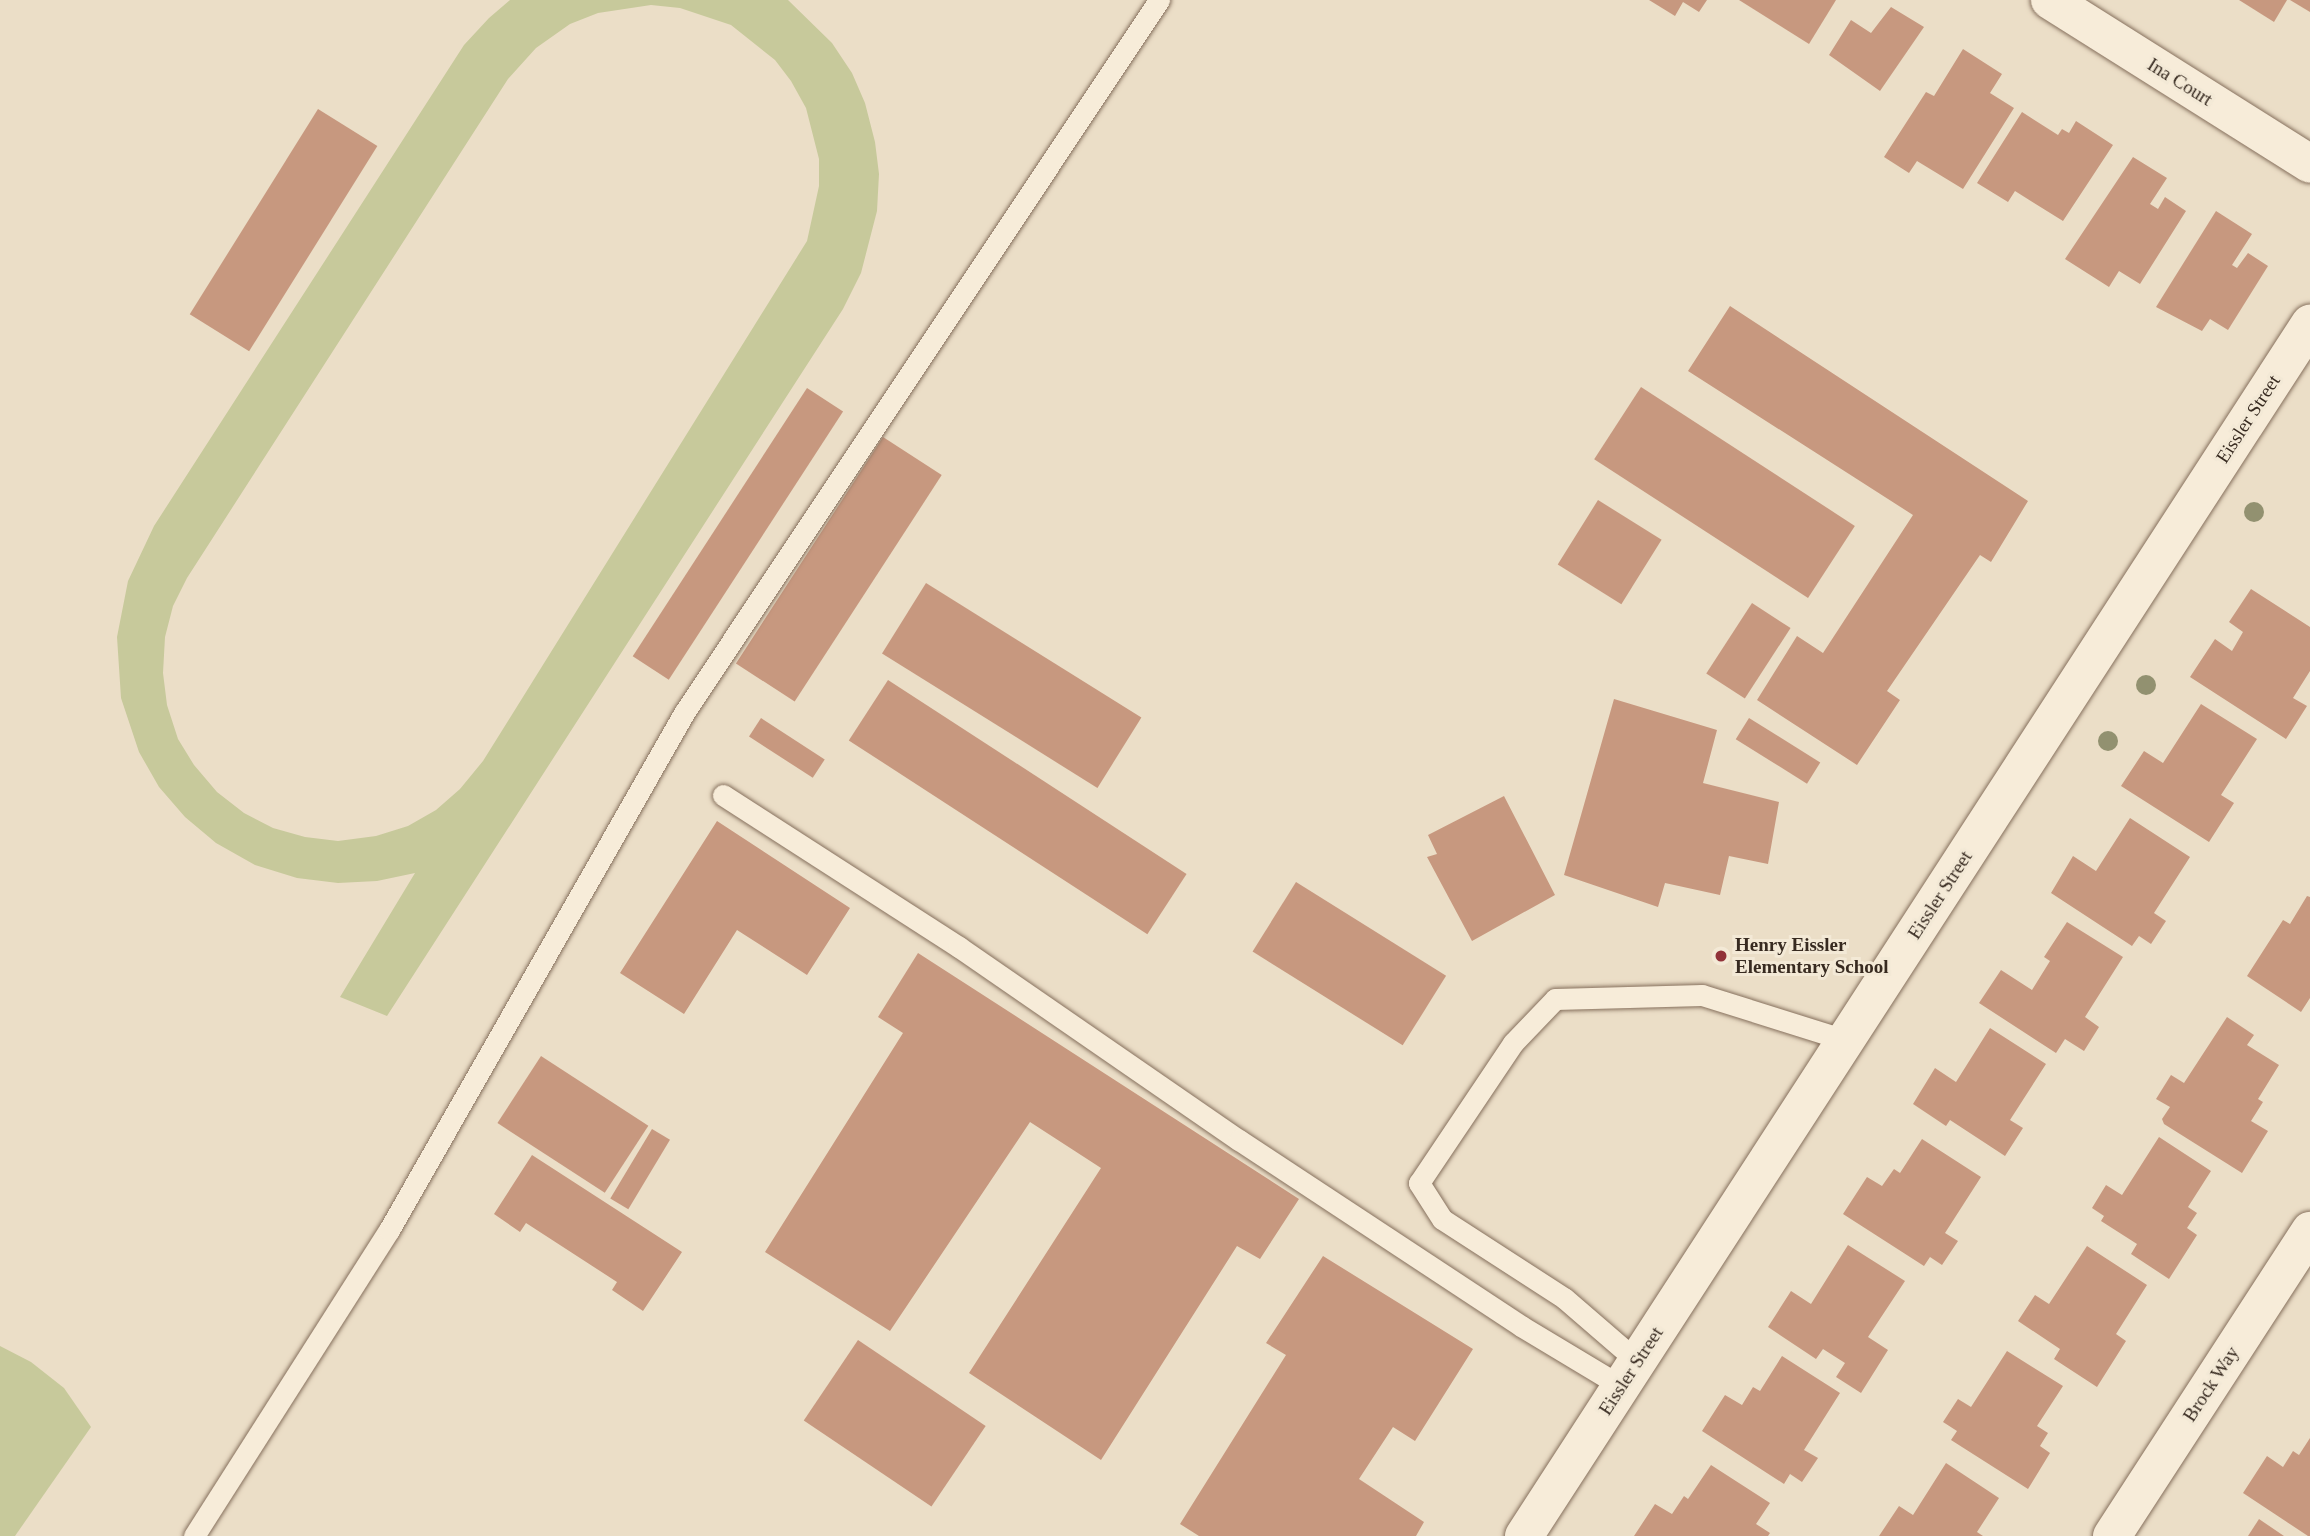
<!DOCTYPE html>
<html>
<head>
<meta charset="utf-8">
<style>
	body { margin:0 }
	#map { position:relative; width:2310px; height:1536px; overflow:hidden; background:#ebdec7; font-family:Georgia,serif }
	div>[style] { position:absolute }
	.green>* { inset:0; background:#c7c99b }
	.building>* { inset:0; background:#c7987f; transform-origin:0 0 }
	.roads { filter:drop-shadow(0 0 2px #86705d) drop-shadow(0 0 2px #86705d) }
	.service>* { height:21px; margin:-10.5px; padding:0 10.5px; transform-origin:10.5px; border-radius:10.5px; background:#f7ecd9 }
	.minor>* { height:38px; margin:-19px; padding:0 19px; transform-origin:19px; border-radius:19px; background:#f7ecd9 }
	.trees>* { width:20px; height:20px; margin:-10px; border-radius:50%; background:#929170 }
	.dots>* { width:19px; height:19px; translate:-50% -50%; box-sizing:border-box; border:4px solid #f3e9d6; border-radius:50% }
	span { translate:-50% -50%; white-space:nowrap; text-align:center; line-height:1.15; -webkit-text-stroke:6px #f3e9d6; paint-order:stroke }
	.street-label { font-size:19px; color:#372a20 }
	.poi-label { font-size:19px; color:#372a20; font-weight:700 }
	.left { translate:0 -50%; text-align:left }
</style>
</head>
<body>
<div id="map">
	<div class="green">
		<i style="clip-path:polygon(evenodd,510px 0,788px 0,832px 43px,852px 73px,865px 103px,875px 142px,879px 174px,877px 211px,861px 273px,843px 309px,387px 1016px,340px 997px,415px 873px,377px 881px,338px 883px,297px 878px,255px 865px,216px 843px,185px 817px,159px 787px,139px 752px,121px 698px,117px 637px,128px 581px,154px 526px,464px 45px,489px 18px,510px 0,651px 5px,680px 8px,731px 25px,775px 60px,791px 81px,806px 108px,819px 159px,819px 186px,807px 241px,483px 761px,460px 789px,436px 810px,408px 826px,376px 836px,338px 841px,305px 837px,273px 828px,244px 813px,217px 792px,194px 765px,178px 739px,167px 705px,163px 673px,165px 637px,173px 606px,187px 578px,508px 79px,536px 48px,570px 24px,598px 13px,651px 5px)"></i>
		<i style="clip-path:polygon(0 1346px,31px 1362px,64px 1388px,91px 1427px,15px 1536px,0 1536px)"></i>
	</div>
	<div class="building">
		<i style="clip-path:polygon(1649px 0,1707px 0,1699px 12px,1683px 2px,1675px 16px)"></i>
		<i style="clip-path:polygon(1739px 0,1836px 0,1809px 44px)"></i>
		<i style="clip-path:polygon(2239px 0,2287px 0,2274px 22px)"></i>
		<i style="clip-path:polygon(2290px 0,2310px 0,2310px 12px)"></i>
		<i style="clip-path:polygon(1891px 7px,1924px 27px,1880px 91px,1829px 55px,1851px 20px,1871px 33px)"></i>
		<i style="clip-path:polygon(1963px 49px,2002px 74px,1990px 93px,2014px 108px,1963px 189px,1917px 161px,1909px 173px,1884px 157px,1926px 92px,1934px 96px)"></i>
		<i style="left:318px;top:109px;width:70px;height:242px;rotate:32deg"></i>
		<i style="clip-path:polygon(2022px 112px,2058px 135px,2062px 129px,2069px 133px,2076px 121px,2113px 145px,2063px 221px,2015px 191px,2008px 202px,1977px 183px)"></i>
		<i style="clip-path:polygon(2133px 157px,2167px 178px,2150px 204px,2158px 209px,2165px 197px,2186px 211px,2140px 284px,2119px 271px,2109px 287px,2065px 259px)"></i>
		<i style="clip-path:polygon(2216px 211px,2252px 234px,2232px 265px,2237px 268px,2248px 253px,2268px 266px,2228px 330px,2210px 319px,2202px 331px,2156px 307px)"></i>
		<i style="clip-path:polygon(1730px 306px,2028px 501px,1991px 562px,1980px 555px,1887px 691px,1900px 700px,1857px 765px,1757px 700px,1797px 636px,1823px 653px,1913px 515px,1688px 371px)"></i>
		<i style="left:1641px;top:387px;width:255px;height:86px;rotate:33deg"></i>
		<i style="left:807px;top:388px;width:43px;height:320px;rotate:33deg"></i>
		<i style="left:883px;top:437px;width:70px;height:270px;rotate:33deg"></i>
		<i style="left:1598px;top:500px;width:75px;height:76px;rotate:32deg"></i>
		<i style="left:926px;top:583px;width:254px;height:83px;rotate:32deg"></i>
		<i style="clip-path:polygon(2251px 589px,2310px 627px,2310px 671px,2293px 698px,2307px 706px,2286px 739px,2190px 677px,2215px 639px,2232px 651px,2243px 632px,2229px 622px)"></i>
		<i style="left:1752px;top:603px;width:46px;height:84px;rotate:33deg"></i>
		<i style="left:888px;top:680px;width:356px;height:72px;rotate:33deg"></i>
		<i style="clip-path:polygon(1614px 699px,1717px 730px,1703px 783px,1779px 802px,1768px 864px,1729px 856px,1720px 895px,1665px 883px,1658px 907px,1564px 875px)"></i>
		<i style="clip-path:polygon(2201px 704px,2257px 739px,2221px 795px,2234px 803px,2209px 842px,2121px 786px,2144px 751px,2163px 763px)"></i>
		<i style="left:761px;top:718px;width:76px;height:22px;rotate:33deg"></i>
		<i style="left:1749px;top:718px;width:84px;height:25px;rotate:32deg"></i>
		<i style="clip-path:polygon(1504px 796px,1555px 895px,1472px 941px,1427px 857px,1437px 854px,1428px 835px)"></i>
		<i style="clip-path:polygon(2130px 818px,2190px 857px,2154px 913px,2166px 921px,2151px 944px,2139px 936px,2132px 946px,2051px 893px,2073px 856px,2096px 871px)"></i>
		<i style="clip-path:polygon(717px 821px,850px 908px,807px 975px,737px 930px,684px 1014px,620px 973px)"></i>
		<i style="left:1296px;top:882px;width:177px;height:82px;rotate:32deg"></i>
		<i style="clip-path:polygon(2307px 896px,2310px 897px,2310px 998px,2301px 1012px,2247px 976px,2283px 920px,2290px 924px)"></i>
		<i style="clip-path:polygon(2067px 922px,2123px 957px,2085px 1017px,2099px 1027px,2084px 1051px,2065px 1039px,2056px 1053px,1979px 1003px,2001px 970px,2032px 990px,2050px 961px,2044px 957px)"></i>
		<i style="clip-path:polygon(918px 953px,1299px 1199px,1260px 1259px,1237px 1246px,1101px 1460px,969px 1373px,1101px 1168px,1030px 1122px,890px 1331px,765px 1252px,903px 1033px,878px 1017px)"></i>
		<i style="clip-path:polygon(2227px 1017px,2254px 1035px,2247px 1045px,2279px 1065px,2258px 1099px,2263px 1102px,2251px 1121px,2268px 1131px,2242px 1173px,2164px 1124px,2162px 1119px,2170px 1107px,2156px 1099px,2171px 1075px,2184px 1083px)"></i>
		<i style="clip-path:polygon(1990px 1028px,2046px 1064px,2010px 1120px,2023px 1128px,2005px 1156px,1950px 1120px,1946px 1126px,1913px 1104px,1935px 1068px,1956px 1082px)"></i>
		<i style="left:541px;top:1056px;width:128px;height:80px;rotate:33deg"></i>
		<i style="left:652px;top:1129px;width:21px;height:81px;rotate:31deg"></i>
		<i style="clip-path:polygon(2159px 1137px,2211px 1171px,2188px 1207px,2197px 1213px,2187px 1228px,2197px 1235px,2169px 1279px,2131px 1254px,2137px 1244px,2101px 1221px,2104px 1216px,2092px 1208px,2106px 1185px,2122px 1195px)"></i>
		<i style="clip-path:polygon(1922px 1139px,1981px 1177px,1945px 1233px,1958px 1241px,1942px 1265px,1930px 1257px,1924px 1266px,1843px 1214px,1867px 1177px,1882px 1186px,1894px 1169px,1900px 1173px)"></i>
		<i style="clip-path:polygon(532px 1155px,682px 1252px,643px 1311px,612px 1290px,617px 1282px,526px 1223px,520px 1232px,494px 1214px)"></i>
		<i style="clip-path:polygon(1848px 1245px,1905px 1281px,1868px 1337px,1888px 1350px,1861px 1393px,1836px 1377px,1845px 1363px,1823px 1349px,1816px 1359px,1768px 1327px,1791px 1291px,1811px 1304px)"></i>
		<i style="clip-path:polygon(2087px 1246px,2147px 1285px,2116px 1334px,2126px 1341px,2097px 1387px,2054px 1359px,2060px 1349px,2018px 1321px,2035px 1295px,2049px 1304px)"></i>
		<i style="clip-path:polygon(1323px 1256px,1473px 1349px,1415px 1441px,1393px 1427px,1359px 1479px,1424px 1522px,1416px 1536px,1199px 1536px,1180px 1524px,1286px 1355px,1266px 1343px)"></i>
		<i style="left:858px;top:1340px;width:154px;height:97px;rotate:34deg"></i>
		<i style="clip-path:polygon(2007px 1351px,2063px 1386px,2037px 1426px,2048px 1433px,2040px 1446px,2050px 1453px,2028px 1489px,1951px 1440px,1957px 1431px,1943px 1422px,1958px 1399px,1971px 1407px)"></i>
		<i style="clip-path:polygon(1782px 1356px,1840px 1393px,1804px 1450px,1818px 1458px,1802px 1482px,1790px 1474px,1784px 1484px,1702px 1431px,1725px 1395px,1742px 1405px,1753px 1387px,1760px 1391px)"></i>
		<i style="clip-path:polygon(2310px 1438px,2310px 1536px,2308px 1536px,2243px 1493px,2267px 1456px,2283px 1467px,2293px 1451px,2299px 1455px)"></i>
		<i style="clip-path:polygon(1946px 1463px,1999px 1498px,1977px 1532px,1983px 1536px,1879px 1536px,1899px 1506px,1913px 1515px)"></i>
		<i style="clip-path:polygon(1711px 1465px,1770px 1503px,1756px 1524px,1770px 1533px,1768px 1536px,1634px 1536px,1655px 1504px,1672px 1514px,1684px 1496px,1688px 1499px)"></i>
		<i style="clip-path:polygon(2259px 1519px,2284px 1536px,2248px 1536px)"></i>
	</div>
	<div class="roads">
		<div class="service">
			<i style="left:723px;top:795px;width:281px;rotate:32.8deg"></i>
			<i style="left:959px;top:947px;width:340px;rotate:34.6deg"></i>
			<i style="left:1239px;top:1140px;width:338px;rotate:33.4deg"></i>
			<i style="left:1521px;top:1326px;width:117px;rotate:31deg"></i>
			<i style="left:1637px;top:1361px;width:96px;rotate:-139.2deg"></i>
			<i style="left:1564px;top:1298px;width:145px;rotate:-147.1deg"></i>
			<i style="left:1442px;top:1219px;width:43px;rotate:-122.6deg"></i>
			<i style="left:1419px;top:1183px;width:169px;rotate:-56.1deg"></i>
			<i style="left:1513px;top:1043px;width:61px;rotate:-46.3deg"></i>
			<i style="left:1555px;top:999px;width:147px;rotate:-1.6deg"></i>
			<i style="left:1702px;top:995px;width:151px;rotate:17.4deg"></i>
			<i style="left:194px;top:1536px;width:363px;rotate:-57.5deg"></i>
			<i style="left:389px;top:1230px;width:595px;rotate:-60.29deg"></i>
			<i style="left:684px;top:713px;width:857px;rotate:-56.33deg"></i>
		</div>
		<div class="minor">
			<i style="left:2050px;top:0;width:307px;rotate:32.2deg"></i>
			<i style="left:1524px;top:1536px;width:1445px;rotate:-57.04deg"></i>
			<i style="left:2112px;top:1536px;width:364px;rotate:-57deg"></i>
		</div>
	</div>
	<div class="trees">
		<i style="left:2254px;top:512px"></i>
		<i style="left:2146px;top:685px"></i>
		<i style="left:2108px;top:741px"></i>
	</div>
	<div class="dots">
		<i style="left:1721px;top:956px;background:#913239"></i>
	</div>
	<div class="street-label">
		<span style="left:2180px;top:82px;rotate:32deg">Ina Court</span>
		<span style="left:2248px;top:419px;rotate:-57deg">Eissler Street</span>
		<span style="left:1940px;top:895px;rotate:-57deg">Eissler Street</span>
		<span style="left:1631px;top:1371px;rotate:-57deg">Eissler Street</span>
		<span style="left:2211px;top:1384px;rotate:-57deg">Brock Way</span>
	</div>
	<div class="poi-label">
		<span class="left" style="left:1735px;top:956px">Henry Eissler<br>Elementary School</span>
	</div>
</div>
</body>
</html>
